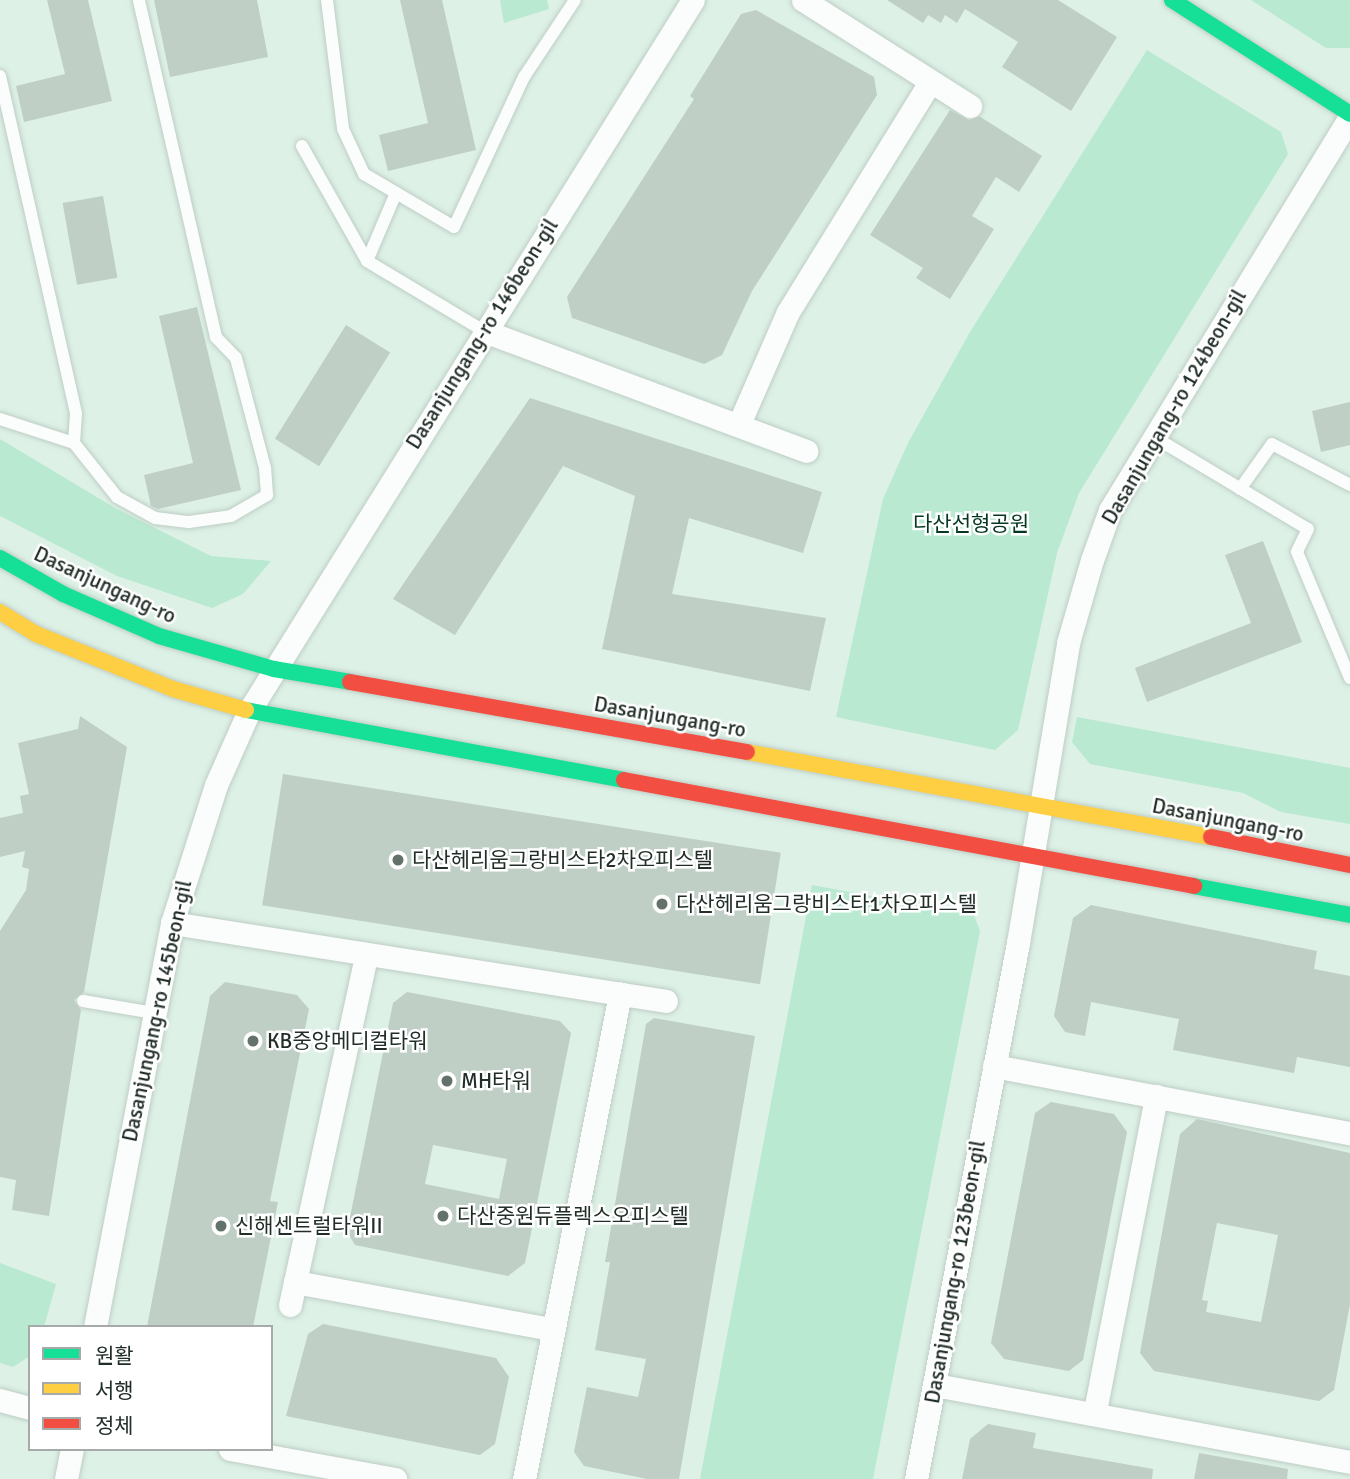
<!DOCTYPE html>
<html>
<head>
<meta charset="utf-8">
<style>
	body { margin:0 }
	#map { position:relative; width:1350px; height:1479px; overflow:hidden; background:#ddf1e6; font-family:Signika,"Noto Sans KR",sans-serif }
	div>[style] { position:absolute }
	.green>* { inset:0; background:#b9e9d0 }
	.building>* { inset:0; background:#bfcfc6; transform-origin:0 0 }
	.roads { filter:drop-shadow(0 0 2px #becdc5) drop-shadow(0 0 2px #becdc5) }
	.lane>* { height:12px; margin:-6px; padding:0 6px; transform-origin:6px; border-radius:6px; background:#fafdfb }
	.street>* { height:23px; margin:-11.5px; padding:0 11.5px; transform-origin:11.5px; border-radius:11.5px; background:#fafdfb }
	.fast>* { height:16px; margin:-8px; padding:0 8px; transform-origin:8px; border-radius:8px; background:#16e098 }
	.slow>* { height:16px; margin:-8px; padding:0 8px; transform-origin:8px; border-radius:8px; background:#ffcf43 }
	.jam>* { height:16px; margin:-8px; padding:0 8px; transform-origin:8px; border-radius:8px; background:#f24e42 }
	.dots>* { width:19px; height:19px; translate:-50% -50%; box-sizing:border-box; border:4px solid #fff; border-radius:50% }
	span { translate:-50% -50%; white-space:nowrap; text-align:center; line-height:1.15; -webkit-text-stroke:5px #fff; paint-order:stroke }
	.street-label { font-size:21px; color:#212e27 }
	.park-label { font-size:21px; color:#063723 }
	.poi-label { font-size:21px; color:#212e27 }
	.left { translate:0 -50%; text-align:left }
	.legend { position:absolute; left:28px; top:1325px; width:245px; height:126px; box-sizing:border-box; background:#fff; border:2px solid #a6aba9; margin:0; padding:9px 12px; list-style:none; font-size:21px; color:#212e27 }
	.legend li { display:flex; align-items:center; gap:14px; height:35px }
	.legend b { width:35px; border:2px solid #a6aba9 }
</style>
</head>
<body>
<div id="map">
	<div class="green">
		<i style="clip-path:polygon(500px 0,547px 0,549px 9px,504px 23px)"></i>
		<i style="clip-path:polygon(1251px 0,1350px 0,1350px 48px,1326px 48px)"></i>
		<i style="clip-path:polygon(1147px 50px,1281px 132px,1288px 154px,1079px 493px,1057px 553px,1018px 730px,995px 750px,836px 717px,883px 499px,908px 443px,970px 332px)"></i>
		<i style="clip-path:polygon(0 439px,115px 508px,211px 556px,271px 561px,243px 594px,212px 608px,117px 576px,0 516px)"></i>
		<i style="clip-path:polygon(1077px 717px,1350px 768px,1350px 824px,1281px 812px,1243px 793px,1090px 764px,1072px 742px)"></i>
		<i style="clip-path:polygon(812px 885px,974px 915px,980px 931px,873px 1479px,700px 1479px)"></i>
		<i style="clip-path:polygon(0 1263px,56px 1284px,44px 1327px,30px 1327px,30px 1356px,13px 1367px,0 1363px)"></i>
	</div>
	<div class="building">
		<i style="clip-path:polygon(47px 0,88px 0,112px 101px,24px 122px,16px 86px,65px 74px)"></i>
		<i style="clip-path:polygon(154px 0,257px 0,268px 57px,170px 77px)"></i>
		<i style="clip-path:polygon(400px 0,442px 0,476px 150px,388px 171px,379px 135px,428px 123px)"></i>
		<i style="clip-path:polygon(887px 0,1058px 0,1117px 37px,1071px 111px,1002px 67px,1018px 42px,965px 9px,957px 23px,945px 15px,941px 23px,928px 15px,923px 23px)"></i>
		<i style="clip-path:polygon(756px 10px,874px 77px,877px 95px,752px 291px,722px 355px,704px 364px,572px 318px,567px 297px,694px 99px,690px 96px,741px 14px)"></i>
		<i style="clip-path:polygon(950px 110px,969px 120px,979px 116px,1042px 156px,1019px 192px,996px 177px,972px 216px,994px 229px,950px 299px,916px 278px,923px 268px,870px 235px)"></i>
		<i style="left:103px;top:196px;width:83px;height:41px;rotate:80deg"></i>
		<i style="clip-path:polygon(197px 307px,241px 490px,158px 509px,151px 506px,144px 475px,193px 463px,159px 316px)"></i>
		<i style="left:346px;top:325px;width:52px;height:134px;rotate:32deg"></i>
		<i style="clip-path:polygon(530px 398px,822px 492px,803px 553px,689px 518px,672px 594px,826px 618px,810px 691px,602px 649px,635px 496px,563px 466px,455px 635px,393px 599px)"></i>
		<i style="clip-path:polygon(1350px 402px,1350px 445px,1321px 452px,1312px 411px)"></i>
		<i style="clip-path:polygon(1263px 541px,1302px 642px,1147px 702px,1135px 668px,1251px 623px,1225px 555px)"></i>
		<i style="clip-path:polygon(80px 716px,127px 747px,84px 992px,74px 1000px,81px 1010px,49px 1216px,12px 1210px,16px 1180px,0 1177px,0 931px,26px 890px,29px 869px,22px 867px,25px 851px,0 857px,0 818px,23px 813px,20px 796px,29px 794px,18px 743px,78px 729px)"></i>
		<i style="left:283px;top:774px;width:504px;height:133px;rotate:9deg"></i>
		<i style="clip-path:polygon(1091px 905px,1317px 951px,1314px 969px,1350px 976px,1350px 1067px,1297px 1057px,1294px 1073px,1173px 1050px,1179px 1019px,1091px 1002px,1085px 1036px,1065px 1032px,1054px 1016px,1073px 918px)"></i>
		<i style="clip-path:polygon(225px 982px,297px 995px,309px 1009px,270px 1201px,278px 1202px,253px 1327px,147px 1327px,210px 996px)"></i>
		<i style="clip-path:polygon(evenodd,407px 992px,560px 1021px,571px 1033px,525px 1263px,508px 1276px,355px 1245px,347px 1232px,393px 1003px,407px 992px,433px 1145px,507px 1159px,499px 1199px,425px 1184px,433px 1145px)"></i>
		<i style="clip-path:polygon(654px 1018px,755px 1036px,679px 1479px,647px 1479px,584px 1466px,574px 1452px,587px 1387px,638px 1397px,646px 1359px,595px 1350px,610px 1262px,605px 1262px,646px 1024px)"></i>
		<i style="clip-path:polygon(1051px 1102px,1114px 1114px,1127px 1132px,1083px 1360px,1069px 1371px,1004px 1359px,991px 1343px,1035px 1113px)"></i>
		<i style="clip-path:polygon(evenodd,1197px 1119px,1350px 1153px,1350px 1304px,1334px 1390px,1319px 1401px,1154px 1371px,1140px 1353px,1180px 1134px,1197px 1119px,1217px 1223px,1278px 1235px,1261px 1322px,1206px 1312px,1208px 1301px,1202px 1300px,1217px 1223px)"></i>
		<i style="clip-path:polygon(323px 1324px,496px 1358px,509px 1377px,495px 1444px,480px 1455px,286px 1416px,308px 1334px)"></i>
		<i style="clip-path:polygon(988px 1424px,1036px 1433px,1033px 1448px,1153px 1469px,1152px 1479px,962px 1479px,970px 1439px)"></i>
		<i style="clip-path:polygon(1199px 1453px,1288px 1469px,1287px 1479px,1194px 1479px)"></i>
	</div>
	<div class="roads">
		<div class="lane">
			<i style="left:327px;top:0;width:130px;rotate:82.9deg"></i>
			<i style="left:343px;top:129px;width:50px;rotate:65deg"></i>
			<i style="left:364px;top:174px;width:104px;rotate:30.5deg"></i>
			<i style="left:454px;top:227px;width:166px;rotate:-65deg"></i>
			<i style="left:524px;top:77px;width:92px;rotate:-56.5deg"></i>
			<i style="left:0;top:76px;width:346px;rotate:77.3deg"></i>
			<i style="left:76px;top:414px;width:29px;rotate:94deg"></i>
			<i style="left:302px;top:146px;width:132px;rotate:60.5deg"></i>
			<i style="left:367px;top:261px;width:136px;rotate:30.9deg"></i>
			<i style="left:367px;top:261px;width:74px;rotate:-66.9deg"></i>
			<i style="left:0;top:419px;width:78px;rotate:18deg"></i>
			<i style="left:74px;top:443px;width:69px;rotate:51.5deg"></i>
			<i style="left:117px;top:497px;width:43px;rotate:28.9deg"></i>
			<i style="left:155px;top:518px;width:34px;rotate:7deg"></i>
			<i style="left:189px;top:522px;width:42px;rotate:-8.1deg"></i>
			<i style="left:231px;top:516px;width:42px;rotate:-30.3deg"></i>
			<i style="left:267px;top:495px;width:27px;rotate:-94deg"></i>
			<i style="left:265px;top:468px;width:114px;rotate:-104.8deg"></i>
			<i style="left:236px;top:358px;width:29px;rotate:-134deg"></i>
			<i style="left:216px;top:337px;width:346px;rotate:-102.9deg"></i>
			<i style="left:1154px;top:437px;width:179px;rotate:30.9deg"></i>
			<i style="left:1308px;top:529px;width:25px;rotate:116deg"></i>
			<i style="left:1297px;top:552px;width:137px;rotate:67.2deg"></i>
			<i style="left:1240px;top:489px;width:55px;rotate:-54.6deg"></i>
			<i style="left:1272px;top:444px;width:88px;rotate:27.7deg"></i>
			<i style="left:83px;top:1001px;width:72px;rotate:9.6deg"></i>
		</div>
		<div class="street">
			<i style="left:803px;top:0;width:198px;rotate:32.4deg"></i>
			<i style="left:484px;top:331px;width:344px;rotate:20.4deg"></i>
			<i style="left:739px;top:424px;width:122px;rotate:-66.4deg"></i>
			<i style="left:788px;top:312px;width:270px;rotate:-58.3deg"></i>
			<i style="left:172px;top:923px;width:500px;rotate:8.97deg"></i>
			<i style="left:994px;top:1066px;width:362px;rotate:10.7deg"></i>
			<i style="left:295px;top:1282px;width:261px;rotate:10.4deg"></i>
			<i style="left:290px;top:1305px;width:358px;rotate:-77.7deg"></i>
			<i style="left:95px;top:1327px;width:411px;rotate:-79.2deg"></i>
			<i style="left:172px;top:923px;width:145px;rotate:-72.3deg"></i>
			<i style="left:216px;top:785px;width:81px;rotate:-66deg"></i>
			<i style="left:249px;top:711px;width:838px;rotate:-58.02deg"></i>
			<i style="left:935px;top:1385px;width:422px;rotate:10.5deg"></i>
			<i style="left:0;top:1400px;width:31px;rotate:15deg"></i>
			<i style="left:1095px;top:1411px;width:321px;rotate:-79deg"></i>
			<i style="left:230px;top:1449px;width:168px;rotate:10.3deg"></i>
			<i style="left:66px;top:1479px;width:31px;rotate:-79deg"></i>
			<i style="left:524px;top:1479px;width:495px;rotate:-78.8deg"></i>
			<i style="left:916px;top:1479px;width:546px;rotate:-79.23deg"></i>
			<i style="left:1018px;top:943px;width:304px;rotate:-80.5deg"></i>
			<i style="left:1068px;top:643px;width:86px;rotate:-73.9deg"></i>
			<i style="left:1092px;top:560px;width:53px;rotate:-70.2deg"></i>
			<i style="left:1110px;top:510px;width:460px;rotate:-58.6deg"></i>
		</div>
		<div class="fast">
			<i style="left:1172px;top:0;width:211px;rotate:32.6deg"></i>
			<i style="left:0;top:558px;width:73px;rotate:29.7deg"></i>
			<i style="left:63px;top:594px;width:105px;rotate:23.6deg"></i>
			<i style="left:159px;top:636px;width:120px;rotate:16deg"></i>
			<i style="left:274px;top:669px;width:77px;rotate:9.7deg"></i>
			<i style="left:246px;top:710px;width:384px;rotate:10.5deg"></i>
			<i style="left:1194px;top:886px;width:159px;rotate:10.5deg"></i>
		</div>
		<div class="slow">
			<i style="left:0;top:612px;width:42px;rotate:31.4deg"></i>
			<i style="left:36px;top:634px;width:148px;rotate:21.9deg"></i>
			<i style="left:173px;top:689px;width:76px;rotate:16deg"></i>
			<i style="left:747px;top:752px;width:472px;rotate:10.4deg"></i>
		</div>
		<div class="jam">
			<i style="left:350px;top:682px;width:403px;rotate:10deg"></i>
			<i style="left:624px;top:780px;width:580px;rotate:10.53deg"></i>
			<i style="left:1211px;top:837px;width:142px;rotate:11.4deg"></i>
		</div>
	</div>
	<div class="dots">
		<i style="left:398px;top:860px;background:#63726a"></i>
		<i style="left:662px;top:904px;background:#63726a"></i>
		<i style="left:253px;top:1041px;background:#63726a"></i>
		<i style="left:447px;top:1081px;background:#63726a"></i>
		<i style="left:443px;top:1216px;background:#63726a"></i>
		<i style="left:221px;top:1226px;background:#63726a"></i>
	</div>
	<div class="street-label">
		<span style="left:482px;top:334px;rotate:-58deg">Dasanjungang-ro 146beon-gil</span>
		<span style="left:1174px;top:407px;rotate:-60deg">Dasanjungang-ro 124beon-gil</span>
		<span style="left:105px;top:585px;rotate:25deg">Dasanjungang-ro</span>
		<span style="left:670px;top:717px;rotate:10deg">Dasanjungang-ro</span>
		<span style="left:1228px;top:820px;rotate:11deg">Dasanjungang-ro</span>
		<span style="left:157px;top:1011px;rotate:-78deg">Dasanjungang-ro 145beon-gil</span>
		<span style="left:955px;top:1272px;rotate:-80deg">Dasanjungang-ro 123beon-gil</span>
	</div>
	<div class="park-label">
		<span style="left:971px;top:524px">다산선형공원</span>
	</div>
	<div class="poi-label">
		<span class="left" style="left:412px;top:860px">다산헤리움그랑비스타2차오피스텔</span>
		<span class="left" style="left:676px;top:904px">다산헤리움그랑비스타1차오피스텔</span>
		<span class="left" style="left:267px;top:1041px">KB중앙메디컬타워</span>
		<span class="left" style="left:461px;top:1081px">MH타워</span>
		<span class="left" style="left:457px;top:1216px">다산중원듀플렉스오피스텔</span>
		<span class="left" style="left:235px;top:1226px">신해센트럴타워II</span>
	</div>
	<ul class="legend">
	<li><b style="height:9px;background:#16e098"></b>원활</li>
	<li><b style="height:9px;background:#ffcf43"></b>서행</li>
	<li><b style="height:9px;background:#f24e42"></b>정체</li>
	</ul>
</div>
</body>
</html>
